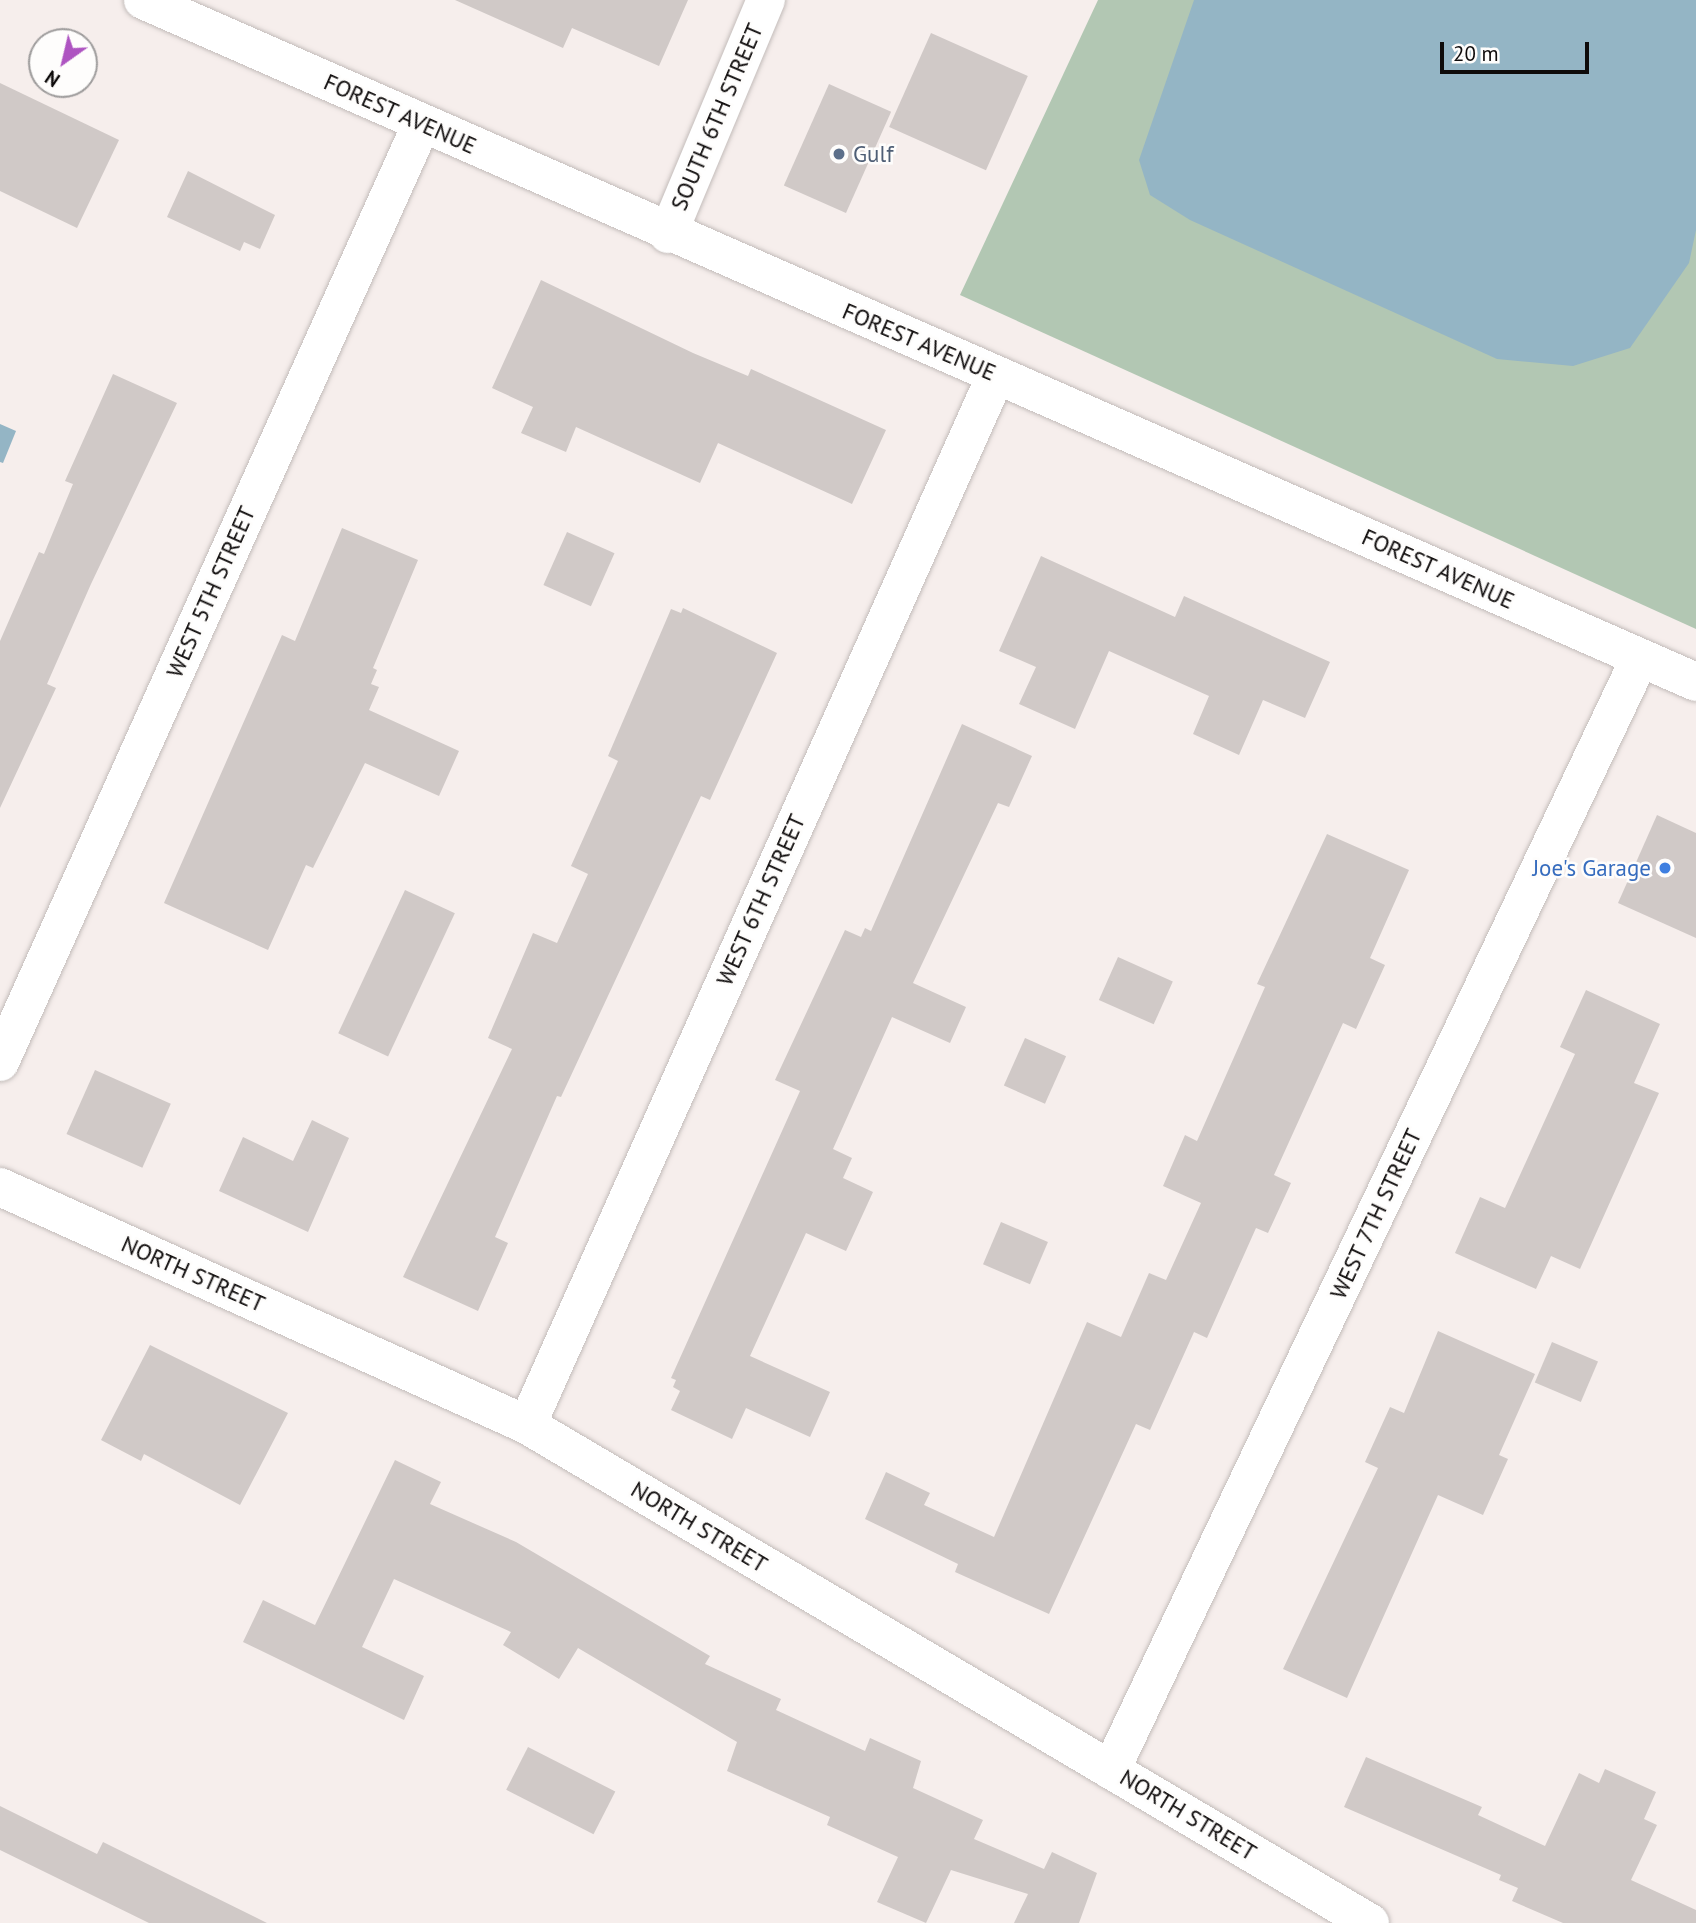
<!DOCTYPE html>
<html>
<head>
<meta charset="utf-8">
<style>
	body { margin:0 }
	#map { position:relative; width:1696px; height:1923px; overflow:hidden; background:#f6eeec; font-family:"PT Sans",sans-serif }
	div>[style] { position:absolute }
	.green>* { inset:0; background:#b2c7b3 }
	.water>* { inset:0; background:#94b5c5 }
	.building>* { inset:0; background:#d0c9c7; transform-origin:0 0 }
	.roads { filter:drop-shadow(0 0 2px #c3bcba) drop-shadow(0 0 2px #c3bcba) }
	.street>* { height:38px; margin:-19px; padding:0 19px; transform-origin:19px; border-radius:19px; background:#fff }
	.secondary>* { height:38px; margin:-19px; padding:0 19px; transform-origin:19px; border-radius:19px; background:#fff }
	.dots>* { width:19px; height:19px; translate:-50% -50%; box-sizing:border-box; border:4px solid #fefdfc; border-radius:50% }
	span { translate:-50% -50%; white-space:nowrap; text-align:center; line-height:1.15; -webkit-text-stroke:5px #fefdfc; paint-order:stroke }
	.street-label { font-size:23px; color:#0e0b0b }
	.service-label { font-size:23px; color:#4e5e75 }
	.left { translate:0 -50%; text-align:left }
	.shop-label { font-size:23px; color:#366cbe }
	.right { translate:-100% -50%; text-align:right }
	.north { position:absolute; left:28px; top:28px; width:70px; height:70px; box-sizing:border-box; background:#fefdfc; border:2px solid #9e9c9c; border-radius:50%; rotate:214deg; font-size:19px; font-weight:700; line-height:28px; text-align:center; color:#0e0b0b }
	.north::after { content:''; display:block; margin:auto; width:24px; height:32px; background:#ae54c1; clip-path:polygon(50% 0,100% 100%,50% 72%,0 100%) }
	.scale { position:absolute; left:1440px; top:42px; width:149px; height:32px; box-sizing:border-box; border:4px solid #0e0b0b; border-top:0; padding-left:9px; font-size:21px; line-height:24px; white-space:nowrap; color:#0e0b0b; -webkit-text-stroke:5px #fefdfc; paint-order:stroke }
</style>
</head>
<body>
<div id="map">
	<div class="green">
		<i style="clip-path:polygon(1098px 0,1696px 0,1696px 629px,960px 295px)"></i>
	</div>
	<div class="water">
		<i style="clip-path:polygon(1194px 0,1696px 0,1696px 230px,1689px 263px,1630px 348px,1573px 366px,1497px 359px,1190px 220px,1150px 195px,1139px 160px)"></i>
		<i style="clip-path:polygon(0 424px,16px 431px,3px 463px,0 462px)"></i>
	</div>
	<div class="building">
		<i style="clip-path:polygon(455px 0,688px 0,659px 66px,572px 28px,563px 48px)"></i>
		<i style="left:931px;top:33px;width:106px;height:103px;rotate:24deg"></i>
		<i style="clip-path:polygon(0 83px,119px 140px,77px 228px,0 191px)"></i>
		<i style="left:829px;top:84px;width:68px;height:111px;rotate:24deg"></i>
		<i style="clip-path:polygon(188px 171px,275px 215px,260px 249px,244px 242px,240px 251px,167px 217px)"></i>
		<i style="clip-path:polygon(541px 280px,693px 353px,748px 376px,751px 369px,886px 430px,852px 504px,718px 443px,700px 483px,576px 427px,566px 452px,521px 433px,533px 407px,492px 388px)"></i>
		<i style="clip-path:polygon(113px 374px,177px 403px,91px 584px,47px 684px,56px 688px,0 808px,0 641px,39px 552px,44px 554px,73px 484px,65px 481px)"></i>
		<i style="clip-path:polygon(342px 528px,418px 560px,373px 668px,377px 670px,371px 684px,379px 687px,369px 710px,459px 751px,439px 796px,365px 763px,313px 868px,306px 865px,268px 950px,164px 903px,282px 635px,295px 641px)"></i>
		<i style="left:567px;top:532px;width:52px;height:58px;rotate:24deg"></i>
		<i style="clip-path:polygon(1041px 556px,1175px 617px,1184px 596px,1330px 662px,1305px 718px,1263px 700px,1239px 755px,1193px 734px,1209px 696px,1109px 651px,1075px 729px,1019px 704px,1036px 667px,999px 651px)"></i>
		<i style="clip-path:polygon(683px 608px,777px 653px,710px 800px,701px 796px,561px 1097px,557px 1096px,495px 1237px,508px 1243px,478px 1311px,403px 1277px,512px 1049px,488px 1038px,533px 933px,557px 943px,588px 874px,571px 866px,618px 761px,608px 756px,671px 609px,681px 613px)"></i>
		<i style="clip-path:polygon(962px 724px,1032px 756px,1009px 807px,998px 803px,913px 983px,966px 1007px,950px 1043px,892px 1017px,833px 1149px,852px 1158px,843px 1178px,873px 1192px,846px 1251px,806px 1233px,750px 1356px,830px 1392px,810px 1437px,746px 1408px,732px 1439px,671px 1410px,680px 1391px,673px 1387px,676px 1380px,671px 1378px,800px 1091px,775px 1080px,845px 930px,861px 937px,865px 928px,871px 931px)"></i>
		<i style="clip-path:polygon(1657px 815px,1696px 833px,1696px 938px,1618px 903px)"></i>
		<i style="clip-path:polygon(1327px 834px,1409px 870px,1370px 958px,1385px 965px,1356px 1029px,1343px 1023px,1274px 1175px,1291px 1183px,1268px 1233px,1256px 1228px,1207px 1338px,1194px 1332px,1150px 1430px,1136px 1424px,1049px 1614px,955px 1572px,958px 1564px,865px 1519px,886px 1472px,930px 1493px,924px 1505px,994px 1537px,1087px 1322px,1121px 1337px,1149px 1273px,1166px 1280px,1201px 1203px,1163px 1186px,1185px 1135px,1197px 1141px,1265px 987px,1257px 984px)"></i>
		<i style="left:405px;top:890px;width:55px;height:158px;rotate:25deg"></i>
		<i style="left:1118px;top:957px;width:60px;height:47px;rotate:24deg"></i>
		<i style="clip-path:polygon(1586px 990px,1660px 1024px,1634px 1083px,1659px 1093px,1580px 1269px,1551px 1256px,1536px 1289px,1455px 1253px,1480px 1197px,1505px 1208px,1575px 1054px,1560px 1047px)"></i>
		<i style="left:1025px;top:1038px;width:45px;height:52px;rotate:24deg"></i>
		<i style="left:95px;top:1070px;width:83px;height:70px;rotate:24deg"></i>
		<i style="clip-path:polygon(312px 1120px,349px 1138px,308px 1232px,219px 1191px,243px 1137px,293px 1161px)"></i>
		<i style="left:1001px;top:1222px;width:51px;height:46px;rotate:23deg"></i>
		<i style="clip-path:polygon(1438px 1331px,1535px 1374px,1499px 1455px,1508px 1459px,1483px 1515px,1438px 1495px,1347px 1698px,1283px 1669px,1378px 1468px,1365px 1462px,1390px 1407px,1404px 1413px)"></i>
		<i style="left:1552px;top:1342px;width:50px;height:44px;rotate:23deg"></i>
		<i style="clip-path:polygon(150px 1345px,288px 1413px,240px 1505px,144px 1454px,141px 1461px,101px 1440px)"></i>
		<i style="clip-path:polygon(395px 1460px,441px 1482px,430px 1504px,516px 1542px,710px 1656px,705px 1664px,781px 1699px,776px 1710px,865px 1751px,870px 1738px,921px 1761px,913px 1788px,983px 1820px,974px 1839px,1044px 1869px,1052px 1852px,1097px 1873px,1079px 1923px,1014px 1923px,1028px 1894px,951px 1870px,926px 1923px,877px 1902px,898px 1857px,827px 1825px,830px 1817px,727px 1771px,737px 1742px,578px 1648px,559px 1679px,503px 1645px,511px 1632px,394px 1579px,362px 1647px,424px 1676px,404px 1720px,243px 1642px,263px 1600px,315px 1625px)"></i>
		<i style="left:528px;top:1747px;width:98px;height:48px;rotate:27deg"></i>
		<i style="clip-path:polygon(1366px 1757px,1482px 1807px,1478px 1815px,1545px 1846px,1579px 1773px,1599px 1783px,1605px 1769px,1656px 1792px,1644px 1819px,1657px 1825px,1631px 1880px,1696px 1910px,1696px 1923px,1563px 1923px,1512px 1901px,1518px 1888px,1499px 1880px,1501px 1875px,1344px 1807px)"></i>
		<i style="clip-path:polygon(0 1806px,97px 1854px,103px 1842px,267px 1923px,149px 1923px,0 1850px)"></i>
	</div>
	<div class="roads">
		<div class="street">
			<i style="left:668px;top:234px;width:254px;rotate:-67.3deg"></i>
			<i style="left:0;top:1062px;width:1029px;rotate:-65.8deg"></i>
			<i style="left:0;top:1187px;width:578px;rotate:24.3deg"></i>
			<i style="left:527px;top:1425px;width:979px;rotate:30.57deg"></i>
			<i style="left:527px;top:1425px;width:1150px;rotate:-65.93deg"></i>
			<i style="left:1111px;top:1770px;width:1231px;rotate:-64.56deg"></i>
		</div>
		<div class="secondary">
			<i style="left:143px;top:0;width:1696px;rotate:23.71deg"></i>
		</div>
	</div>
	<div class="dots">
		<i style="left:839px;top:154px;background:#5c6f8a"></i>
		<i style="left:1665px;top:868px;background:#3f7fe0"></i>
	</div>
	<div class="street-label">
		<span style="left:400px;top:114px;rotate:24deg">FOREST AVENUE</span>
		<span style="left:717px;top:117px;rotate:-67deg">SOUTH 6TH STREET</span>
		<span style="left:919px;top:342px;rotate:23deg">FOREST AVENUE</span>
		<span style="left:1438px;top:569px;rotate:24deg">FOREST AVENUE</span>
		<span style="left:211px;top:592px;rotate:-66deg">WEST 5TH STREET</span>
		<span style="left:761px;top:900px;rotate:-66deg">WEST 6TH STREET</span>
		<span style="left:1376px;top:1214px;rotate:-65deg">WEST 7TH STREET</span>
		<span style="left:193px;top:1274px;rotate:24deg">NORTH STREET</span>
		<span style="left:699px;top:1527px;rotate:31deg">NORTH STREET</span>
		<span style="left:1188px;top:1815px;rotate:31deg">NORTH STREET</span>
	</div>
	<div class="service-label">
		<span class="left" style="left:853px;top:154px">Gulf</span>
	</div>
	<div class="shop-label">
		<span class="right" style="left:1651px;top:868px">Joe's Garage</span>
	</div>
	<div class="north">N</div>
	<div class="scale">20 m</div>
</div>
</body>
</html>
